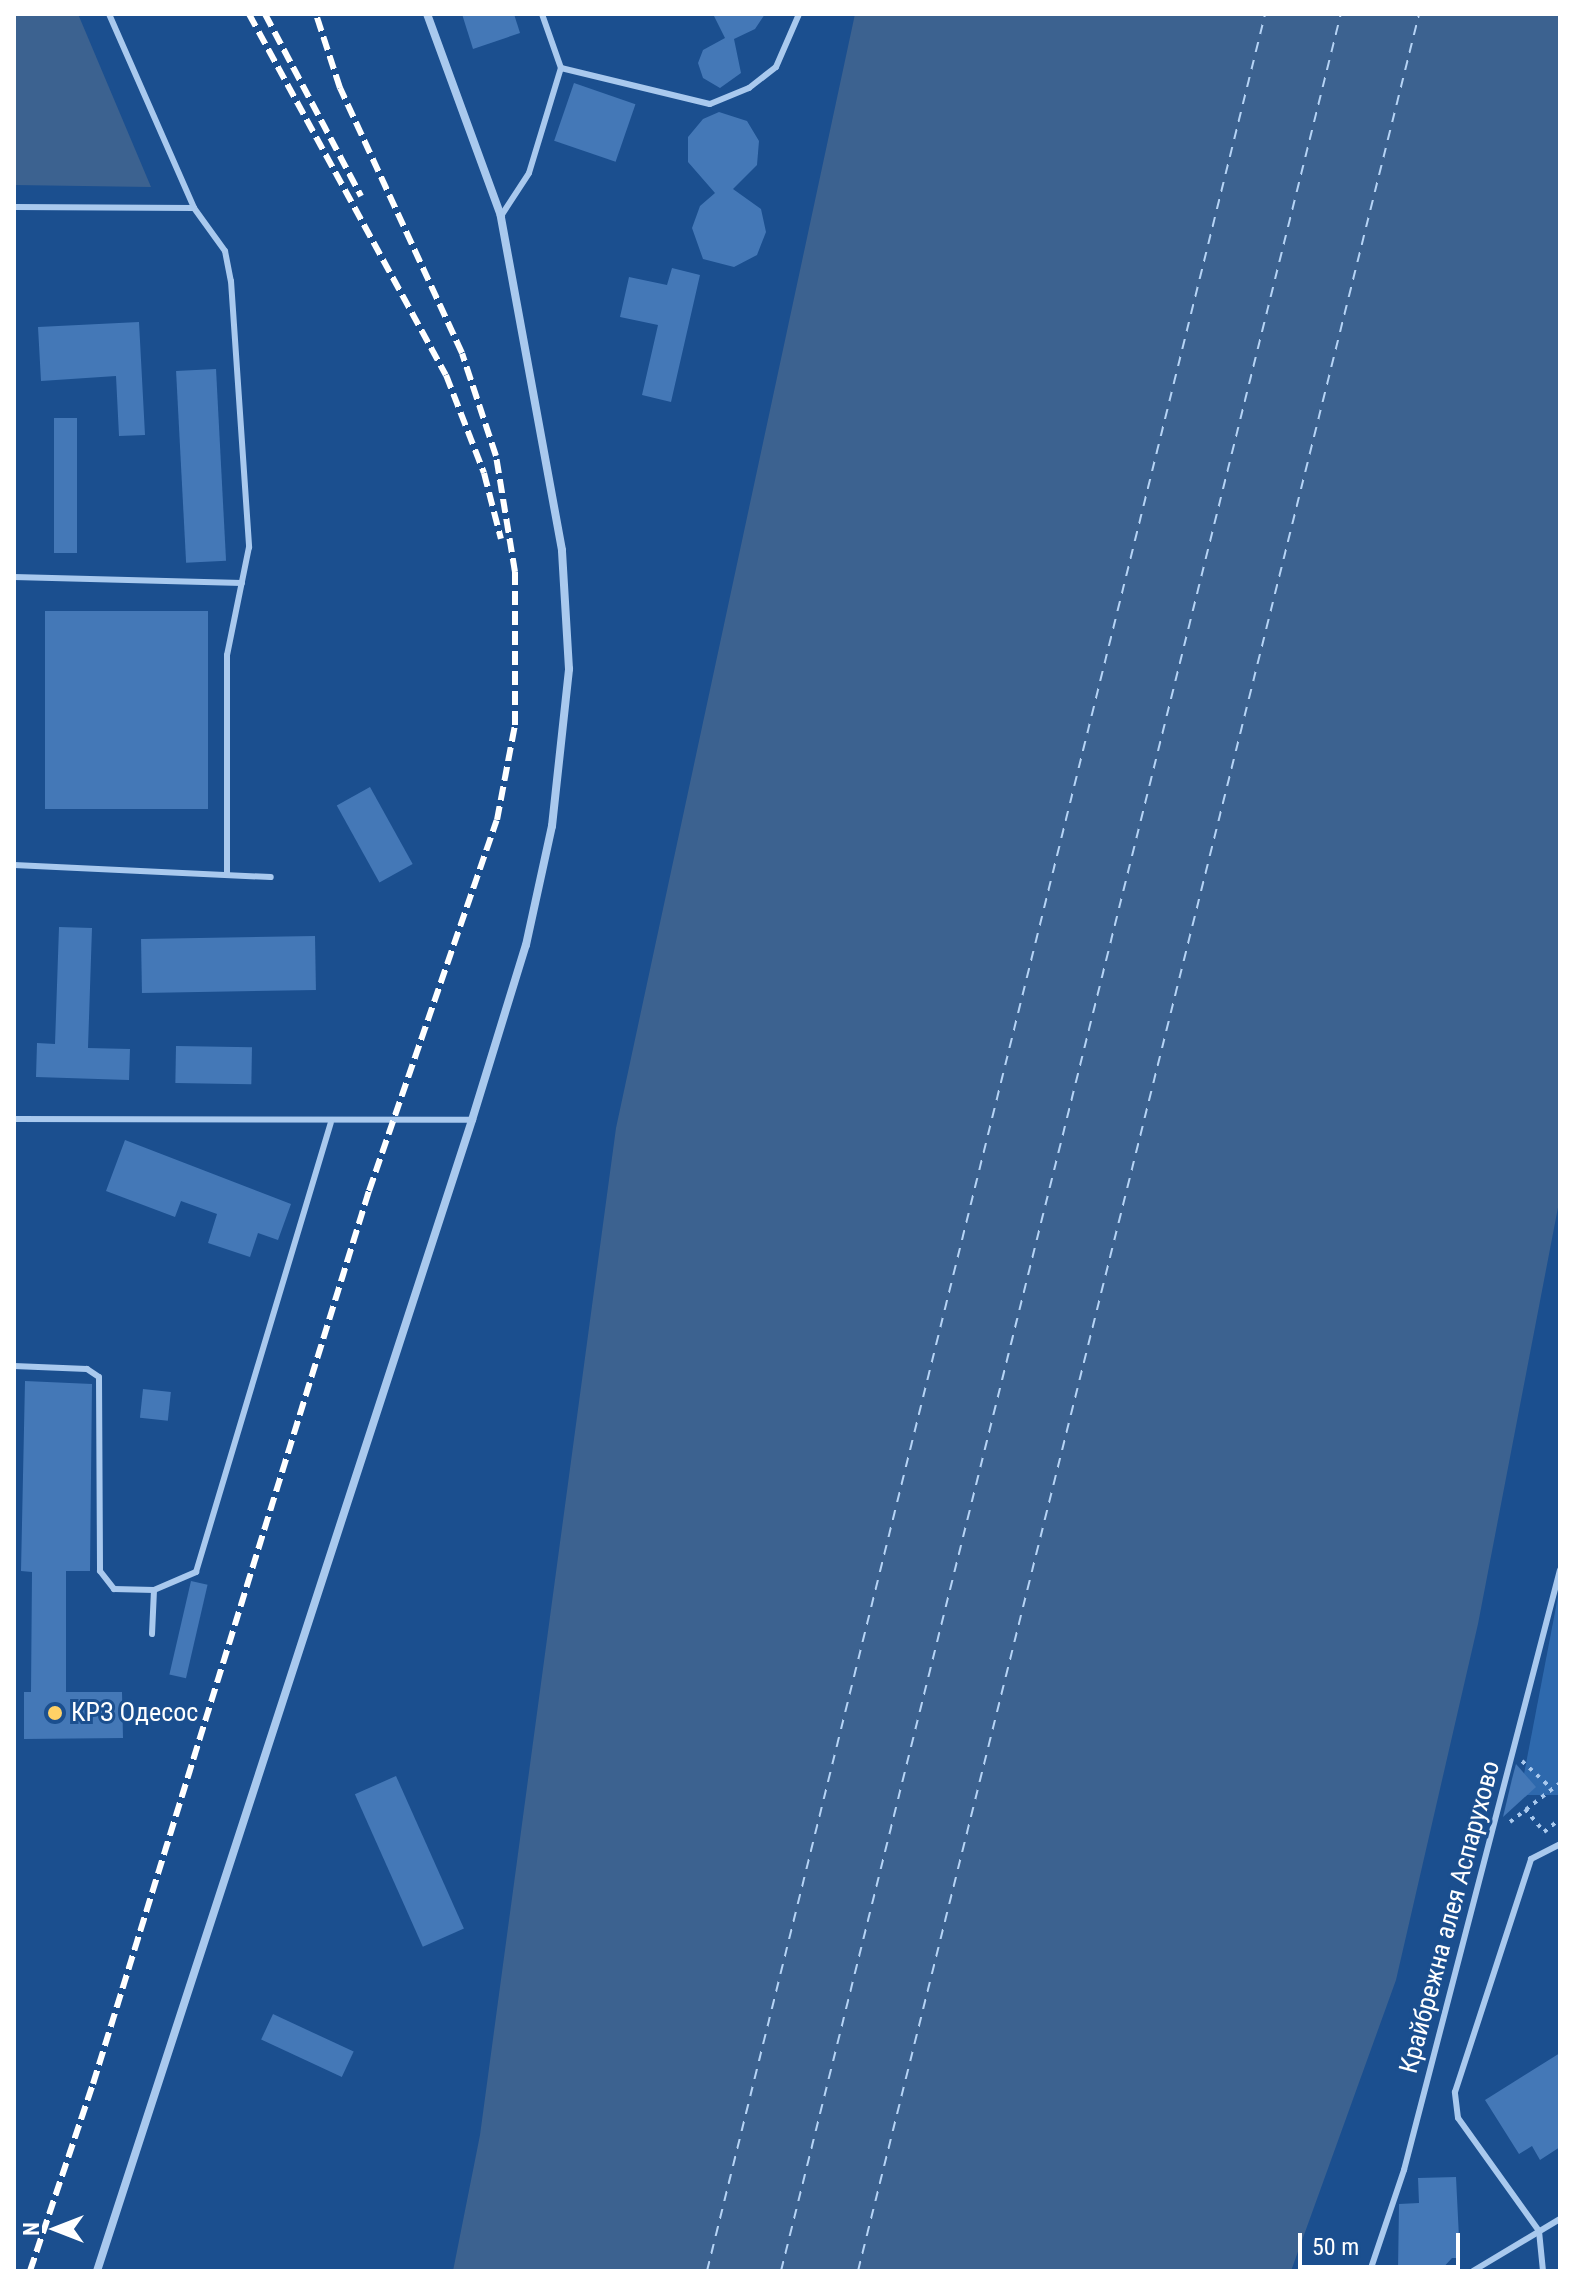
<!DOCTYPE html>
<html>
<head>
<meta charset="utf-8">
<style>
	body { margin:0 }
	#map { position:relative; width:1574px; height:2285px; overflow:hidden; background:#1b4f8f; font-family:"Roboto Condensed",sans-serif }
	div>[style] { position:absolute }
	.green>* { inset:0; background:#2e69ad }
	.water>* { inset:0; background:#3c6290 }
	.ferry>* { height:2px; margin-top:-1px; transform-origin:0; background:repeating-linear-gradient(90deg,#b5d3f5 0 10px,transparent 0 18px) }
	.building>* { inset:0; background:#4478b7; transform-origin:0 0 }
	.path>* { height:4px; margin-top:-2px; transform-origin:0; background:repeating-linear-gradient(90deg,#a9c9ee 0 4px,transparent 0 10px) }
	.service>* { height:6px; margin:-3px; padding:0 3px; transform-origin:3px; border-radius:3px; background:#a9c9ee }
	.minor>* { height:8px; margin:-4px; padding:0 4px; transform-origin:4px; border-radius:4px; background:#a9c9ee }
	.rail>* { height:6px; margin-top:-3px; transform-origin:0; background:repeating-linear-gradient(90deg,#fff 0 14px,transparent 0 20px) }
	.dots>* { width:22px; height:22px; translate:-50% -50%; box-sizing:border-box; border:4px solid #1b4f8f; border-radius:50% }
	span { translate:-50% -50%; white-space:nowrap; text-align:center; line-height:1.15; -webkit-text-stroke:6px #1b4f8f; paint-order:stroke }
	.poi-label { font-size:26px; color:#fff }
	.left { translate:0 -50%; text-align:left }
	.street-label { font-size:26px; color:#fff }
	.frame { position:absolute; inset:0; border:16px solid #fff; pointer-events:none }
	.north { position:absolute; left:16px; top:2189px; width:80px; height:80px; -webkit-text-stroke:6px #1b4f8f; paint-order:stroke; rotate:270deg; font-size:22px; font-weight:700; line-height:32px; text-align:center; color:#fff }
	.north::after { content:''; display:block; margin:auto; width:28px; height:36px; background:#fff; clip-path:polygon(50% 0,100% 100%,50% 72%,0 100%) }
	.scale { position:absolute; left:1298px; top:2233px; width:162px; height:36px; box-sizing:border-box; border:4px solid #fff; border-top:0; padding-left:10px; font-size:24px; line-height:28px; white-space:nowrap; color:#fff; -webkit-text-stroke:6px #1b4f8f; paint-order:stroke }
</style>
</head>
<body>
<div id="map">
	<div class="green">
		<i style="clip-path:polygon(1560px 1586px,1560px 1795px,1520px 1795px)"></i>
	</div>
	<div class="water">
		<i style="clip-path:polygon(14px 14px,78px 14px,151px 187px,14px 185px)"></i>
		<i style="clip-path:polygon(855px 14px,1560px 14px,1560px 1197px,1478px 1624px,1396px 1980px,1291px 2271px,453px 2271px,480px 2135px,616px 1128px)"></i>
	</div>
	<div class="ferry">
		<i style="left:707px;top:2271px;width:2325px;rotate:-76.11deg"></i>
		<i style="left:781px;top:2271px;width:2325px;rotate:-76.07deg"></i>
		<i style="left:858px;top:2271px;width:2326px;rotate:-76.04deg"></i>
	</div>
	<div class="building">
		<i style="clip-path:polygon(462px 14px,514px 14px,520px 33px,473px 49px)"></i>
		<i style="clip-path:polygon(713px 14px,765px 14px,755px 29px,734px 39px,741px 73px,720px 88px,703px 78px,698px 63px,703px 50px,725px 38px)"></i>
		<i style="left:574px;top:83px;width:65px;height:61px;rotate:19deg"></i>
		<i style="clip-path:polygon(719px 112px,747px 121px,759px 141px,757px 165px,733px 189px,761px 209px,766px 232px,757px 255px,734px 267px,703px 259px,692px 228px,700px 206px,715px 193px,688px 162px,688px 137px,703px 119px)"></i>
		<i style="clip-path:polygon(672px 268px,700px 275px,671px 402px,642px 395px,658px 325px,620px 317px,629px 277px,667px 285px)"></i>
		<i style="clip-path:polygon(139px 322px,145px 435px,119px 436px,116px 376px,41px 381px,38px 327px)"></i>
		<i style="left:216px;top:369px;width:192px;height:40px;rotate:87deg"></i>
		<i style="left:54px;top:418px;width:23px;height:135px"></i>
		<i style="left:45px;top:611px;width:163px;height:198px"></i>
		<i style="left:370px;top:787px;width:88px;height:38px;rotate:61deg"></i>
		<i style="clip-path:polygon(59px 927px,92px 928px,88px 1048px,130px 1049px,129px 1080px,36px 1077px,37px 1043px,55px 1044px)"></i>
		<i style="left:315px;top:936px;width:54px;height:174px;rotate:89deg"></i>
		<i style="left:176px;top:1046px;width:76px;height:37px;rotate:1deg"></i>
		<i style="clip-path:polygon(125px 1140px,291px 1204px,278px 1240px,258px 1233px,250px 1257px,208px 1243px,217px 1214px,181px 1201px,175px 1217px,106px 1191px)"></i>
		<i style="clip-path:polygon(25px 1381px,92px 1384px,90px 1571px,66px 1571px,66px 1692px,122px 1692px,123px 1738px,24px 1739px,24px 1692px,31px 1692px,32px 1572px,21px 1571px)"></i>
		<i style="left:143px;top:1389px;width:28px;height:29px;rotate:6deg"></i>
		<i style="left:191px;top:1581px;width:17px;height:96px;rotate:13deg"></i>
		<i style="clip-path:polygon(1516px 1764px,1536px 1787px,1503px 1817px,1512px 1779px)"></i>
		<i style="left:396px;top:1776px;width:167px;height:45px;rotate:66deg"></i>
		<i style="left:273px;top:2014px;width:89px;height:28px;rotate:25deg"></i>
		<i style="clip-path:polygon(1560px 2053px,1560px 2147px,1540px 2160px,1532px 2146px,1519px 2154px,1485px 2100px)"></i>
		<i style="clip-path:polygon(1456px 2177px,1460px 2258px,1452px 2258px,1440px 2271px,1398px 2271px,1399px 2204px,1419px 2203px,1418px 2178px)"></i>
	</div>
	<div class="path">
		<i style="left:1522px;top:1761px;width:40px;rotate:43deg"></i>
		<i style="left:1525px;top:1809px;width:30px;rotate:50deg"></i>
		<i style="left:1544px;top:1832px;width:21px;rotate:-39deg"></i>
		<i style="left:1510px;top:1822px;width:63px;rotate:-38deg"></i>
	</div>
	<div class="service">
		<i style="left:109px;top:14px;width:212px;rotate:66.3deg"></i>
		<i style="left:194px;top:208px;width:53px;rotate:54.2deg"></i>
		<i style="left:225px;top:251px;width:31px;rotate:79deg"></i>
		<i style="left:231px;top:281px;width:267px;rotate:86.1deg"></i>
		<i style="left:249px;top:547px;width:110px;rotate:101.5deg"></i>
		<i style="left:227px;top:655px;width:220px;rotate:90deg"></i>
		<i style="left:561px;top:68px;width:153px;rotate:13.6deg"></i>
		<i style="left:710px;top:104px;width:42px;rotate:-22.3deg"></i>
		<i style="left:749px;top:88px;width:34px;rotate:-38deg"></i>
		<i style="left:776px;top:67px;width:58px;rotate:-66.5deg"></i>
		<i style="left:14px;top:207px;width:180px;rotate:0.3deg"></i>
		<i style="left:501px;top:216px;width:51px;rotate:-56.9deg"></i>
		<i style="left:529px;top:173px;width:110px;rotate:-73.1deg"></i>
		<i style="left:561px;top:68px;width:57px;rotate:-109.4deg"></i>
		<i style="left:14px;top:577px;width:228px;rotate:1.5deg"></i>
		<i style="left:14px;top:865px;width:257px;rotate:2.7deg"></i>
		<i style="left:14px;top:1119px;width:458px;rotate:0.1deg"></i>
		<i style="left:14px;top:1366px;width:73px;rotate:2.4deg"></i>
		<i style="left:87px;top:1369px;width:14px;rotate:34deg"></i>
		<i style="left:99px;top:1377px;width:194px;rotate:89.7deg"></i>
		<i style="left:100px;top:1571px;width:23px;rotate:52deg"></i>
		<i style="left:114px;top:1589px;width:40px;rotate:1.4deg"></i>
		<i style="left:152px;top:1634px;width:44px;rotate:-87.4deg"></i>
		<i style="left:154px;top:1590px;width:46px;rotate:-23.2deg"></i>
		<i style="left:196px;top:1572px;width:469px;rotate:-73.3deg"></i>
		<i style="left:1370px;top:2271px;width:107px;rotate:-71.4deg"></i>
		<i style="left:1404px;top:2170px;width:620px;rotate:-75.43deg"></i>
		<i style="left:1473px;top:2271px;width:101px;rotate:-30.9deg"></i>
		<i style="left:1543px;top:2271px;width:40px;rotate:-95.7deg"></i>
		<i style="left:1539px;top:2231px;width:139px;rotate:-125.6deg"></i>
		<i style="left:1458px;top:2118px;width:26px;rotate:-97deg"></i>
		<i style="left:1455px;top:2092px;width:245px;rotate:-71.9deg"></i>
		<i style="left:1531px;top:1859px;width:33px;rotate:-27deg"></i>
	</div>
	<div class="minor">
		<i style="left:97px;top:2271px;width:1211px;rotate:-71.95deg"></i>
		<i style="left:472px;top:1120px;width:183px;rotate:-72.9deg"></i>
		<i style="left:526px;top:945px;width:122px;rotate:-77.7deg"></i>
		<i style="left:552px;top:826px;width:158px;rotate:-83.8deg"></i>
		<i style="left:569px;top:669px;width:119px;rotate:-93.4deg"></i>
		<i style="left:562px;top:550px;width:340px;rotate:-100.4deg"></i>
		<i style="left:501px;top:216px;width:215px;rotate:-110.1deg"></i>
	</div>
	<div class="rail">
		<i style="left:249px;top:14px;width:411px;rotate:61.4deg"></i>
		<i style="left:446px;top:375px;width:105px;rotate:68.8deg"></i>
		<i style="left:484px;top:473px;width:68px;rotate:75.6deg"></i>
		<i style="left:265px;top:14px;width:206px;rotate:62.2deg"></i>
		<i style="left:30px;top:2271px;width:197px;rotate:-71.4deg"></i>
		<i style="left:93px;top:2084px;width:935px;rotate:-72.83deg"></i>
		<i style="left:369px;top:1191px;width:392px;rotate:-71deg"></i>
		<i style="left:497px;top:820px;width:97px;rotate:-79.3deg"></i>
		<i style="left:515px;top:725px;width:153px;rotate:-90deg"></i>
		<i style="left:515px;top:572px;width:118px;rotate:-99.3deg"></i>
		<i style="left:496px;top:456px;width:108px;rotate:-108.3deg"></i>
		<i style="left:462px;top:353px;width:292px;rotate:-114.7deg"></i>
		<i style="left:340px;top:88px;width:78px;rotate:-108deg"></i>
	</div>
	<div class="dots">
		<i style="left:55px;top:1713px;background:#ffd166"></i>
	</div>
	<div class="poi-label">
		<span class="left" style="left:71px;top:1713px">КРЗ Одесос</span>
	</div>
	<div class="street-label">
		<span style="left:1450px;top:1917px;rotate:-75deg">Крайбрежна алея Аспарухово</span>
	</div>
	<div class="frame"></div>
	<div class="north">N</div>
	<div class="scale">50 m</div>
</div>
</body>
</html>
